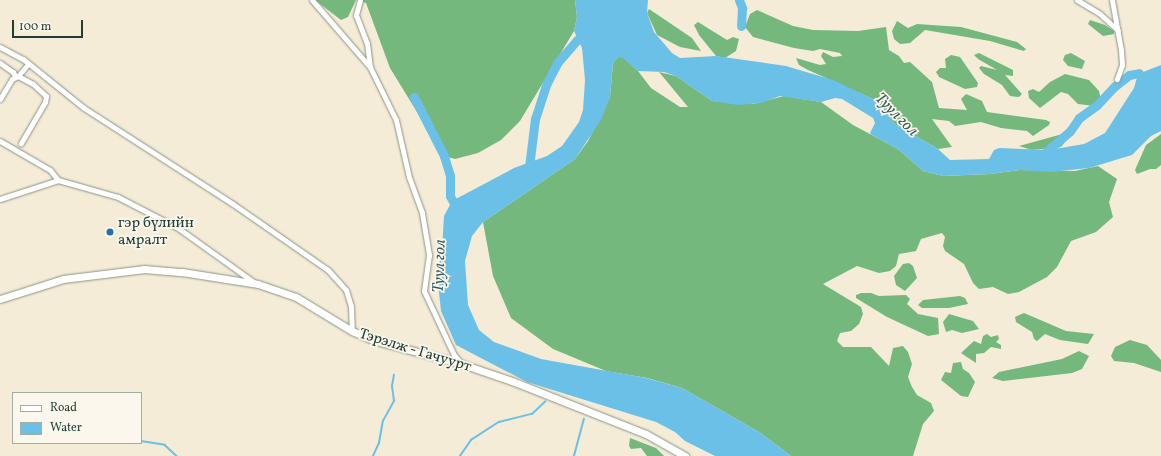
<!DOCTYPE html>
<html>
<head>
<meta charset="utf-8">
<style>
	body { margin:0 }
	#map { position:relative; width:1161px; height:456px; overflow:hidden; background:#f5ecd7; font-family:Vollkorn,serif }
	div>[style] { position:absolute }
	.forest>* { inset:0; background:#74b87d }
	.water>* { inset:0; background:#6bc0e8 }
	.stream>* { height:1.5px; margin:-0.75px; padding:0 0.75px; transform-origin:0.75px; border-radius:0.75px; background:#6bc0e8 }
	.river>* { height:9px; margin:-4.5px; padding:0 4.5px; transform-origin:4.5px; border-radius:4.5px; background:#6bc0e8 }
	.roads { filter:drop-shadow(0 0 1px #8a9486) drop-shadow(0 0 1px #8a9486) }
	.minor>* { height:5px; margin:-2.5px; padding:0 2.5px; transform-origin:2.5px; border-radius:2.5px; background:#fff }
	.secondary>* { height:7px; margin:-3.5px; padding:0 3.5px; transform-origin:3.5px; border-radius:3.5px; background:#fff }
	.dots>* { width:11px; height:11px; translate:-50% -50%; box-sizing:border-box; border:2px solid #fbf7ec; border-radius:50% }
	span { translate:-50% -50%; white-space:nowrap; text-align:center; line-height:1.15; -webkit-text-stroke:3.5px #fbf7ec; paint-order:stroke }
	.poi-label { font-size:15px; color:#1f3d34 }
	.left { translate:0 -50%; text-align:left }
	.street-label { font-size:15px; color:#1f3d34 }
	.water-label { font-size:16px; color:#325e61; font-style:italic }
	.legend { position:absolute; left:12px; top:392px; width:130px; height:52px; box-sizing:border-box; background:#fbf7ec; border:1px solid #a3ada2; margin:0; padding:5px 7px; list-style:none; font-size:12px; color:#1f3d34 }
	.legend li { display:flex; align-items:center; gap:8px; height:20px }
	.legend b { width:20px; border:1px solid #a3ada2 }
	.scale { position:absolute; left:12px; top:20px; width:71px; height:18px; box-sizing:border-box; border:2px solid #1f3d34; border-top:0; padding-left:5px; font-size:12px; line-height:14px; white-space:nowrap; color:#1f3d34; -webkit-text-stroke:3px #fbf7ec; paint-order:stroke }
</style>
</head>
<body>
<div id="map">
	<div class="forest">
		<i style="clip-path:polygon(315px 0,575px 0,577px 17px,574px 31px,520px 121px,501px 140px,478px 153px,455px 159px,444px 156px,390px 68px,366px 3px,356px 0,348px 17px,341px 20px)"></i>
		<i style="clip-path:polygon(649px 9px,692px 38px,701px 51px,680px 47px,657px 35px,647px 13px)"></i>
		<i style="clip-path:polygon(757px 10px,793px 26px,813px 30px,858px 31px,886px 27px,889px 50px,899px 56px,904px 63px,910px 62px,932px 82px,939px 108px,967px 110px,961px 99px,966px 94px,982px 101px,987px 112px,1046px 120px,1050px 122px,1049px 125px,1033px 136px,1027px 131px,1001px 128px,981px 122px,955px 126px,949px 121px,932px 119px,952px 147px,938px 149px,896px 125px,873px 99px,808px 70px,799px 65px,796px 58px,820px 65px,826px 64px,821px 56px,823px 52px,833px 57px,842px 56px,840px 53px,820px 49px,813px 51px,794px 48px,753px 37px,745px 27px,750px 14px)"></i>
		<i style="clip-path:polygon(1090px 20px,1105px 25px,1114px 31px,1114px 34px,1103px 36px,1088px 24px)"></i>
		<i style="clip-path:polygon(897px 21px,908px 28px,917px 24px,961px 27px,1017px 42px,1026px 49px,1024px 51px,990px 41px,925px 30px,910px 43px,900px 44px,894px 39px,892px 31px)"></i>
		<i style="clip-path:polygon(698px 22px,727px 40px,733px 37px,739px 39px,736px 51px,725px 58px,716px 56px,699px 35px,694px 25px)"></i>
		<i style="clip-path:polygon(979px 53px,1013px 70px,1013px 76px,1005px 75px,1022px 94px,1019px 97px,1010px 96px,1002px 85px,984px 74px,979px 68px,981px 66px,997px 70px,978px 59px,974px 55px)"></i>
		<i style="clip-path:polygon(1071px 53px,1085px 61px,1082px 69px,1068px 66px,1063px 60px,1065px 55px)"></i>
		<i style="clip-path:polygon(951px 55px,960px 57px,978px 83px,977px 87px,965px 89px,939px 77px,936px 72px,940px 68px,946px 68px,945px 59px)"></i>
		<i style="clip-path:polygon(618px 57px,623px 57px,638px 71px,651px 88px,680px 107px,688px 107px,659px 72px,676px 76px,712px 101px,753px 104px,784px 96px,821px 102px,853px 125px,898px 149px,923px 171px,943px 176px,990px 174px,1020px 170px,1075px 171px,1098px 166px,1117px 179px,1109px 202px,1113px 217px,1096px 232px,1071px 241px,1057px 267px,1047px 277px,1019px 292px,1008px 294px,993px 287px,979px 289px,973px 283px,964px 264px,945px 251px,943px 246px,945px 237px,942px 233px,921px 239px,916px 251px,899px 254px,896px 266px,890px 271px,879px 273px,857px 266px,823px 284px,861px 307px,863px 314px,859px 324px,851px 331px,840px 333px,837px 341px,843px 347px,871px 347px,889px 366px,893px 348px,903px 346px,908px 352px,912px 364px,908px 377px,912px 387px,917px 395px,931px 403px,934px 411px,923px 424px,913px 456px,791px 456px,759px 432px,682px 388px,647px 378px,606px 371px,553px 349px,511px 318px,493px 276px,483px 222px,575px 159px,588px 141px,610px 97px,613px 63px)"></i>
		<i style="clip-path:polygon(1065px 74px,1089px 80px,1099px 91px,1101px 100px,1094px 106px,1078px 104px,1068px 94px,1061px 92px,1040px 108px,1029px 98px,1028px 91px,1033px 89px,1039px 92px,1050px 82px)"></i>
		<i style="clip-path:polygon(1066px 133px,1068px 138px,1061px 147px,1032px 150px,1019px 146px)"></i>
		<i style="clip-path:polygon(1161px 134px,1161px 165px,1156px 169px,1150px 169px,1137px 174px,1135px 170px,1146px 145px)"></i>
		<i style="clip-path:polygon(909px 263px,913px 266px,917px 278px,905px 291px,896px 285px,894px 276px,903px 264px)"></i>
		<i style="clip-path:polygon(861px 293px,871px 293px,879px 296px,906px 295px,910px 299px,907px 304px,918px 314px,938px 318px,939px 334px,928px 336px,887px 317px,856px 298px,856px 295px)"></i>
		<i style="clip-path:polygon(960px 296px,965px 298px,968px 304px,949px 308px,922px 308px,918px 305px,923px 300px)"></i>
		<i style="clip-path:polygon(1024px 313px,1066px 331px,1094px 334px,1088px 344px,1060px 340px,1045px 334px,1037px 341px,1034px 339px,1032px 332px,1016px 322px,1015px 317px)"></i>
		<i style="clip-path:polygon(949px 314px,973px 321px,979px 329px,962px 333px,952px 330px,946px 332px,943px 322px)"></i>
		<i style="clip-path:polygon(987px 334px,991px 337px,998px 335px,999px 339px,996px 342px,1001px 345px,1001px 349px,991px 347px,984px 353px,976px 354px,976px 363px,961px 353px,974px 341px,981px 344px,983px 336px)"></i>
		<i style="clip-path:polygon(1130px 340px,1147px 345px,1161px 360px,1161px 372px,1134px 363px,1114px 361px,1111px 356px,1115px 347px)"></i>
		<i style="clip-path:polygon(1079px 351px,1089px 356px,1082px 369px,1072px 373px,1003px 381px,992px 378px,999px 372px,1062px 359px)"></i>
		<i style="clip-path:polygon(961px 362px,963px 369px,969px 373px,975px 382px,968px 397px,961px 396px,941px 380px,945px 372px,951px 373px,953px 363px)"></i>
		<i style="clip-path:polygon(630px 438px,656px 448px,664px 456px,647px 456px,641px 448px,631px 449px,629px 446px)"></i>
	</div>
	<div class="water">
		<i style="clip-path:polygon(575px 0,648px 0,647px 13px,654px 32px,672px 53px,680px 58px,716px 56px,786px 66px,833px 80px,873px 99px,896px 125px,938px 149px,950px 160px,989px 159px,994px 150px,999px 148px,1049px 150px,1084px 144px,1105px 133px,1134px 88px,1138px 74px,1161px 65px,1161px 131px,1151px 136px,1132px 155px,1089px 168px,1051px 172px,1020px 170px,990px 174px,943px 176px,923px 171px,898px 149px,872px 135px,870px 133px,875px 123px,873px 118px,842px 99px,835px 98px,821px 102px,780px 96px,761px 103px,738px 105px,712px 101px,676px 76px,664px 72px,638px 71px,623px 58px,618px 57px,613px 63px,610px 97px,601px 120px,575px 159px,483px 222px,472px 236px,465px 261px,468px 305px,479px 330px,494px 342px,541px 359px,646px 378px,682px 388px,759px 432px,791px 456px,715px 456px,685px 441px,675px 432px,656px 422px,527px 382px,456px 345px,441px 311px,437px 274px,442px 250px,444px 216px,452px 201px,514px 168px,547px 156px,562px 146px,579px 122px,583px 110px,585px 80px,582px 48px,574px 31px,577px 17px)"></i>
	</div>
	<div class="stream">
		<i style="left:141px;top:441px;width:24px;rotate:9deg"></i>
		<i style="left:165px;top:445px;width:16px;rotate:43deg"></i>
		<i style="left:373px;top:456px;width:14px;rotate:-65deg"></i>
		<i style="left:379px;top:443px;width:22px;rotate:-80deg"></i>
		<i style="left:383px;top:421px;width:23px;rotate:-61deg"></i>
		<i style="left:394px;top:401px;width:15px;rotate:-98deg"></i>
		<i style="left:392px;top:386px;width:11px;rotate:-80deg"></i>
		<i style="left:460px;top:456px;width:19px;rotate:-55deg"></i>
		<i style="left:471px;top:440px;width:33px;rotate:-33deg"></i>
		<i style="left:499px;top:422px;width:34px;rotate:-14deg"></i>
		<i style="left:532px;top:414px;width:18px;rotate:-43deg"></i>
		<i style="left:574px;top:456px;width:38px;rotate:-75deg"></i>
	</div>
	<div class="river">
		<i style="left:739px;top:0;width:9px;rotate:69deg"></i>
		<i style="left:742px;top:8px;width:18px;rotate:93deg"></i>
		<i style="left:414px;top:97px;width:66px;rotate:63deg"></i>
		<i style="left:444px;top:156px;width:21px;rotate:73deg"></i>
		<i style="left:450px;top:176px;width:20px;rotate:90deg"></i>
		<i style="left:450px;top:196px;width:17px;rotate:62deg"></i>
		<i style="left:1039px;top:158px;width:41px;rotate:-41.1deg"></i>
		<i style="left:1070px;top:131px;width:16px;rotate:-55deg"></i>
		<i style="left:1079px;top:118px;width:22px;rotate:-36deg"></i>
		<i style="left:1097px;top:105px;width:26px;rotate:-47deg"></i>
		<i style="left:1115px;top:86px;width:18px;rotate:-38deg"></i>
		<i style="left:1129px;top:75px;width:10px;rotate:-11deg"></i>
		<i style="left:528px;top:175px;width:56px;rotate:-82.9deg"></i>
		<i style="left:535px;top:119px;width:38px;rotate:-72deg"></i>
		<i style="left:547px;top:83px;width:22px;rotate:-63deg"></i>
		<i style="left:557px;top:63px;width:30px;rotate:-49deg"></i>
		<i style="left:577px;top:40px;width:12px;rotate:-20deg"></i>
	</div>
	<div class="roads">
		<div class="minor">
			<i style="left:312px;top:0;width:89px;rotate:49.1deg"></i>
			<i style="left:360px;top:0;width:16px;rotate:105deg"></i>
			<i style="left:356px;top:15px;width:30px;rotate:69deg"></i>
			<i style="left:367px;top:43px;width:24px;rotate:83deg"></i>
			<i style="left:370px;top:67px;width:59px;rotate:63.9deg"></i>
			<i style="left:396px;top:120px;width:58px;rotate:77.2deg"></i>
			<i style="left:409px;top:177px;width:38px;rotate:70deg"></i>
			<i style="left:422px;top:213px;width:43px;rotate:80.5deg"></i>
			<i style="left:429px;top:255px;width:36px;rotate:98deg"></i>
			<i style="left:424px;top:291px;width:71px;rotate:64.9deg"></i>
			<i style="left:454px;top:355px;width:11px;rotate:49deg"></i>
			<i style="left:1077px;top:0;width:27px;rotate:31deg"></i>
			<i style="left:1100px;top:14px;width:24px;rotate:42deg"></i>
			<i style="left:1112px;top:0;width:51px;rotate:79.8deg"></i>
			<i style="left:1121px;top:50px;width:15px;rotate:86deg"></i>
			<i style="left:1122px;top:65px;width:15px;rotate:110deg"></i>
			<i style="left:0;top:47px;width:26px;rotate:28deg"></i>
			<i style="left:23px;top:59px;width:78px;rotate:38.8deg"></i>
			<i style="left:84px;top:108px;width:177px;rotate:32.8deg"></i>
			<i style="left:233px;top:204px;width:116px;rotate:34.8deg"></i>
			<i style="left:328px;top:270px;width:27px;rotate:48deg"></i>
			<i style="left:346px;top:290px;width:17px;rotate:73deg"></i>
			<i style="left:351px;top:306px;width:25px;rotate:88deg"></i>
			<i style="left:0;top:63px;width:16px;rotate:35deg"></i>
			<i style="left:13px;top:72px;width:4px;rotate:63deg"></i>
			<i style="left:18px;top:76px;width:16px;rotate:-50deg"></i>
			<i style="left:0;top:99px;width:23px;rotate:-59deg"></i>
			<i style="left:12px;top:79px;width:7px;rotate:-27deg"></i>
			<i style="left:18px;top:76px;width:17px;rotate:28deg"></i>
			<i style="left:33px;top:84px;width:18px;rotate:43deg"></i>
			<i style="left:46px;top:96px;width:6px;rotate:99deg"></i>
			<i style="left:45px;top:102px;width:48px;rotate:120.3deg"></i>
			<i style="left:0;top:141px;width:58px;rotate:30.1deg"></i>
			<i style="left:50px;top:170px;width:13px;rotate:51deg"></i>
			<i style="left:58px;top:180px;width:62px;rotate:15.8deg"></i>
			<i style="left:118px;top:197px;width:68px;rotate:27.3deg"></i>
			<i style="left:178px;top:228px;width:95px;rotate:35.5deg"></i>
			<i style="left:0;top:199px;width:61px;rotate:-18.1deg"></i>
		</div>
		<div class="secondary">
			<i style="left:0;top:299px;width:66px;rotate:-17.6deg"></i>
			<i style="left:63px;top:279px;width:82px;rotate:-7deg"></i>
			<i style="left:144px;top:269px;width:38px;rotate:5deg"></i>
			<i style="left:182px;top:272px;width:77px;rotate:9deg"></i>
			<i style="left:258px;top:284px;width:40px;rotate:18.9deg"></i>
			<i style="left:296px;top:297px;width:66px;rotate:31.3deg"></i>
			<i style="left:352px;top:331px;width:23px;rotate:23deg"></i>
			<i style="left:373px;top:340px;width:92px;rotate:15.1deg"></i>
			<i style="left:462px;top:364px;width:53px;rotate:18.8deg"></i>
			<i style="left:512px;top:381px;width:144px;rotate:21.6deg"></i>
			<i style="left:646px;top:434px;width:45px;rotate:29.4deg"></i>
		</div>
	</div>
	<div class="dots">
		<i style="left:110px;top:232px;background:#1f6fb2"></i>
	</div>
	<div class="poi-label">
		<span class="left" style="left:118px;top:232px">гэр бүлийн<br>амралт</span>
	</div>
	<div class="street-label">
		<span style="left:415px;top:351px;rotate:17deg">Тэрэлж - Гачуурт</span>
	</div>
	<div class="water-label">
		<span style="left:896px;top:115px;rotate:45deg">Туул гол</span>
		<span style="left:440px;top:266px;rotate:-88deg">Туул гол</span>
	</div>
	<ul class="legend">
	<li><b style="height:5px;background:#fff"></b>Road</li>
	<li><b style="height:11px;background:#6bc0e8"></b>Water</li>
	</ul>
	<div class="scale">100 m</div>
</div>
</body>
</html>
